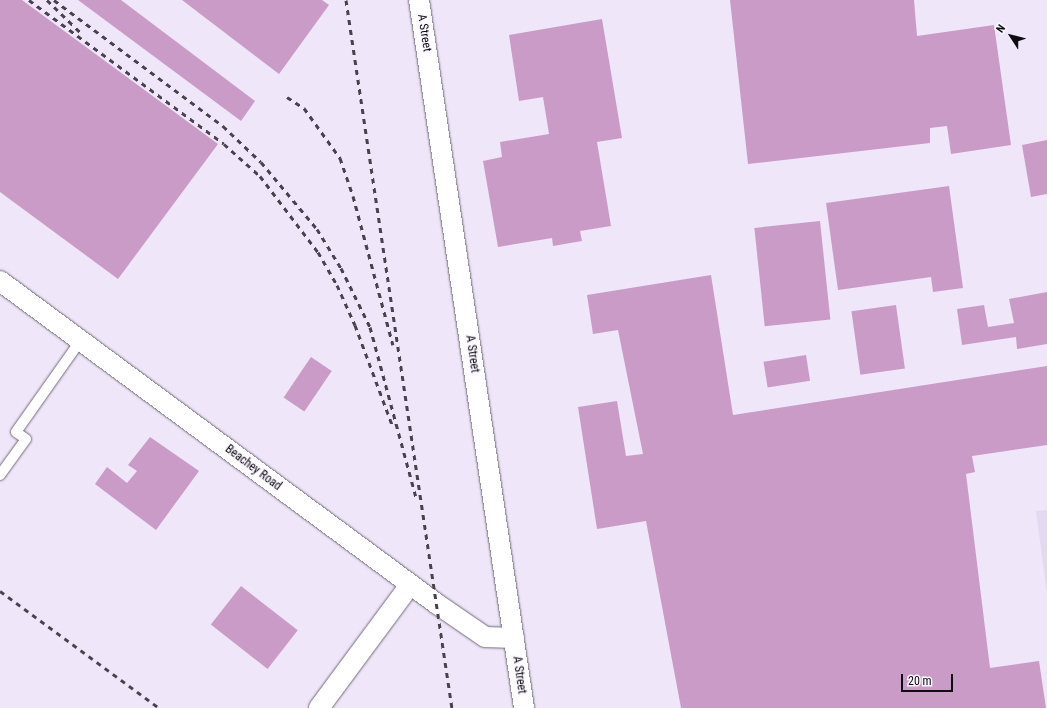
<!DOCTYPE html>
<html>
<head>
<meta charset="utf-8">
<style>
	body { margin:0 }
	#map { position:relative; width:1047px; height:708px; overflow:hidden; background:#efe6f9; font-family:"Roboto Condensed",sans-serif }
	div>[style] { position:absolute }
	.built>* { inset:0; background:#e5d8f1 }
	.building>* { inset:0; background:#cb9bc8; transform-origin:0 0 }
	.roads { filter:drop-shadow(0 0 1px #736b7b) drop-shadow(0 0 1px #736b7b) }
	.lane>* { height:10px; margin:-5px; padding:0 5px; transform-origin:5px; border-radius:5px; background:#fff }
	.street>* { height:20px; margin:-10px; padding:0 10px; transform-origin:10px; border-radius:10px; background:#fff }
	.rail>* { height:3px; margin-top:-1.5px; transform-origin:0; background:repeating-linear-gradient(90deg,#47424c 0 5px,transparent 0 10px) }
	span { translate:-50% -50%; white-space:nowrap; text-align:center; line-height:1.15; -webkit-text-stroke:3px #f9f6fd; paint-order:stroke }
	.street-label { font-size:12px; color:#0e0b11 }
	.north { position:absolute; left:991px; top:16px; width:40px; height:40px; -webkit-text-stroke:3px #f9f6fd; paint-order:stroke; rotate:306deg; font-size:11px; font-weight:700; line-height:16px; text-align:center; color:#0e0b11 }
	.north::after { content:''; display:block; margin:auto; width:14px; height:18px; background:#0e0b11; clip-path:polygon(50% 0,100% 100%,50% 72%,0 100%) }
	.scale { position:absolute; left:901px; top:674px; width:52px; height:18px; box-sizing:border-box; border:2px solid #0e0b11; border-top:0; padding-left:5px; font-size:12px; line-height:14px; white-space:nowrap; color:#0e0b11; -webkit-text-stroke:3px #f9f6fd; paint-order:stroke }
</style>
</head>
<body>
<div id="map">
	<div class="built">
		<i style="clip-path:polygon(1047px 510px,1047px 594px,1036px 511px)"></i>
	</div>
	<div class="building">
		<i style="clip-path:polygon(0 0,22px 0,218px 144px,118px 279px,0 192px)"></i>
		<i style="clip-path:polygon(78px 0,121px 0,255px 101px,241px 121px)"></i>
		<i style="clip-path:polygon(182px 0,322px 0,329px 5px,279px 74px)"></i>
		<i style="clip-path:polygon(730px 0,914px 0,917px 36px,994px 25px,1011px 145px,951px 154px,947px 126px,930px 128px,930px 143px,748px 164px)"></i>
		<i style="clip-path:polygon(602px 19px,622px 138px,597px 142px,611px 226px,580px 231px,582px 241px,553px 246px,552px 238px,498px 247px,483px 161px,502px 157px,500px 142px,549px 134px,543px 97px,519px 101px,509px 35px)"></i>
		<i style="clip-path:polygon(1047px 140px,1047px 194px,1031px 197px,1022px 145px)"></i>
		<i style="clip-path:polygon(949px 186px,963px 288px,933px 292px,931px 277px,838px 290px,826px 203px)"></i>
		<i style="left:820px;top:221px;width:99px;height:66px;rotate:84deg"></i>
		<i style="clip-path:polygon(711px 275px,733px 415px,1047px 366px,1047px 445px,972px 456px,975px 472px,966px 474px,990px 668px,1039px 661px,1046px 708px,681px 708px,646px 521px,597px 529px,578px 407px,617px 401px,626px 456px,643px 454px,618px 330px,593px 334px,587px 295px)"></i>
		<i style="clip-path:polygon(1047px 292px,1047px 344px,1017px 349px,1016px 337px,962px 345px,957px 309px,984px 305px,988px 327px,1014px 323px,1009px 299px)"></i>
		<i style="left:896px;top:305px;width:64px;height:45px;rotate:82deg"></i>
		<i style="left:806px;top:355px;width:26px;height:43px;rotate:81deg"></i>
		<i style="left:311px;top:357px;width:25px;height:49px;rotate:34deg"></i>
		<i style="clip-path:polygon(150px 437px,199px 471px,156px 530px,95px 484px,107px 467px,127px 483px,137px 471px,128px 465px)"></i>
		<i style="left:241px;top:586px;width:72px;height:49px;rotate:38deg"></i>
	</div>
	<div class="roads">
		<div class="lane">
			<i style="left:0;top:475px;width:44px;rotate:-54.2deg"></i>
			<i style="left:26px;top:439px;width:12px;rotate:-145deg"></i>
			<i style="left:16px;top:432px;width:113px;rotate:-54.8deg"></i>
		</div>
		<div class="street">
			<i style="left:419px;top:0;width:716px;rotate:81.56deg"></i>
			<i style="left:0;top:281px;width:543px;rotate:36.47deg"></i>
			<i style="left:437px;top:604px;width:58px;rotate:34.5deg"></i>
			<i style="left:485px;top:637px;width:29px;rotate:2deg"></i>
			<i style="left:319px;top:708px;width:153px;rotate:-53.5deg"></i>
		</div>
	</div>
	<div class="rail">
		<i style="left:29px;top:0;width:242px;rotate:36.4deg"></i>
		<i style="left:224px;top:144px;width:48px;rotate:41.6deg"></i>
		<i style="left:260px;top:176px;width:96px;rotate:52.7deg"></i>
		<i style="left:318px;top:252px;width:38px;rotate:60deg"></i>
		<i style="left:337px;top:285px;width:44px;rotate:65.8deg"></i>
		<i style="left:355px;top:325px;width:109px;rotate:69.6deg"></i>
		<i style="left:47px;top:0;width:49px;rotate:44.2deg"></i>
		<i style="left:54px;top:0;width:211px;rotate:36.7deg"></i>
		<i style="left:223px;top:126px;width:52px;rotate:43.5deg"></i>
		<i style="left:261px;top:162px;width:87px;rotate:50.1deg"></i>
		<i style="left:317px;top:229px;width:46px;rotate:58.4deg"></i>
		<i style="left:341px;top:268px;width:66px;rotate:63.8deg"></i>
		<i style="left:370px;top:327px;width:176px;rotate:74.9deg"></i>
		<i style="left:346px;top:0;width:716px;rotate:81.49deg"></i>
		<i style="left:287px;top:97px;width:20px;rotate:33deg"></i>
		<i style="left:304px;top:108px;width:62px;rotate:54.2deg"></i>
		<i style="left:340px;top:158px;width:40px;rotate:71.1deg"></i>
		<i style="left:353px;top:196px;width:154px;rotate:75deg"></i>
		<i style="left:0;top:591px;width:197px;rotate:36.3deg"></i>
	</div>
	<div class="street-label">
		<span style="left:424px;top:33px;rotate:81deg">A Street</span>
		<span style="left:472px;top:354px;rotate:82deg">A Street</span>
		<span style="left:253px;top:468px;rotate:37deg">Beachey Road</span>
		<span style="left:519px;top:675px;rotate:82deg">A Street</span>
	</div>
	<div class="north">N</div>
	<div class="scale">20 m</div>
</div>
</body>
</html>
